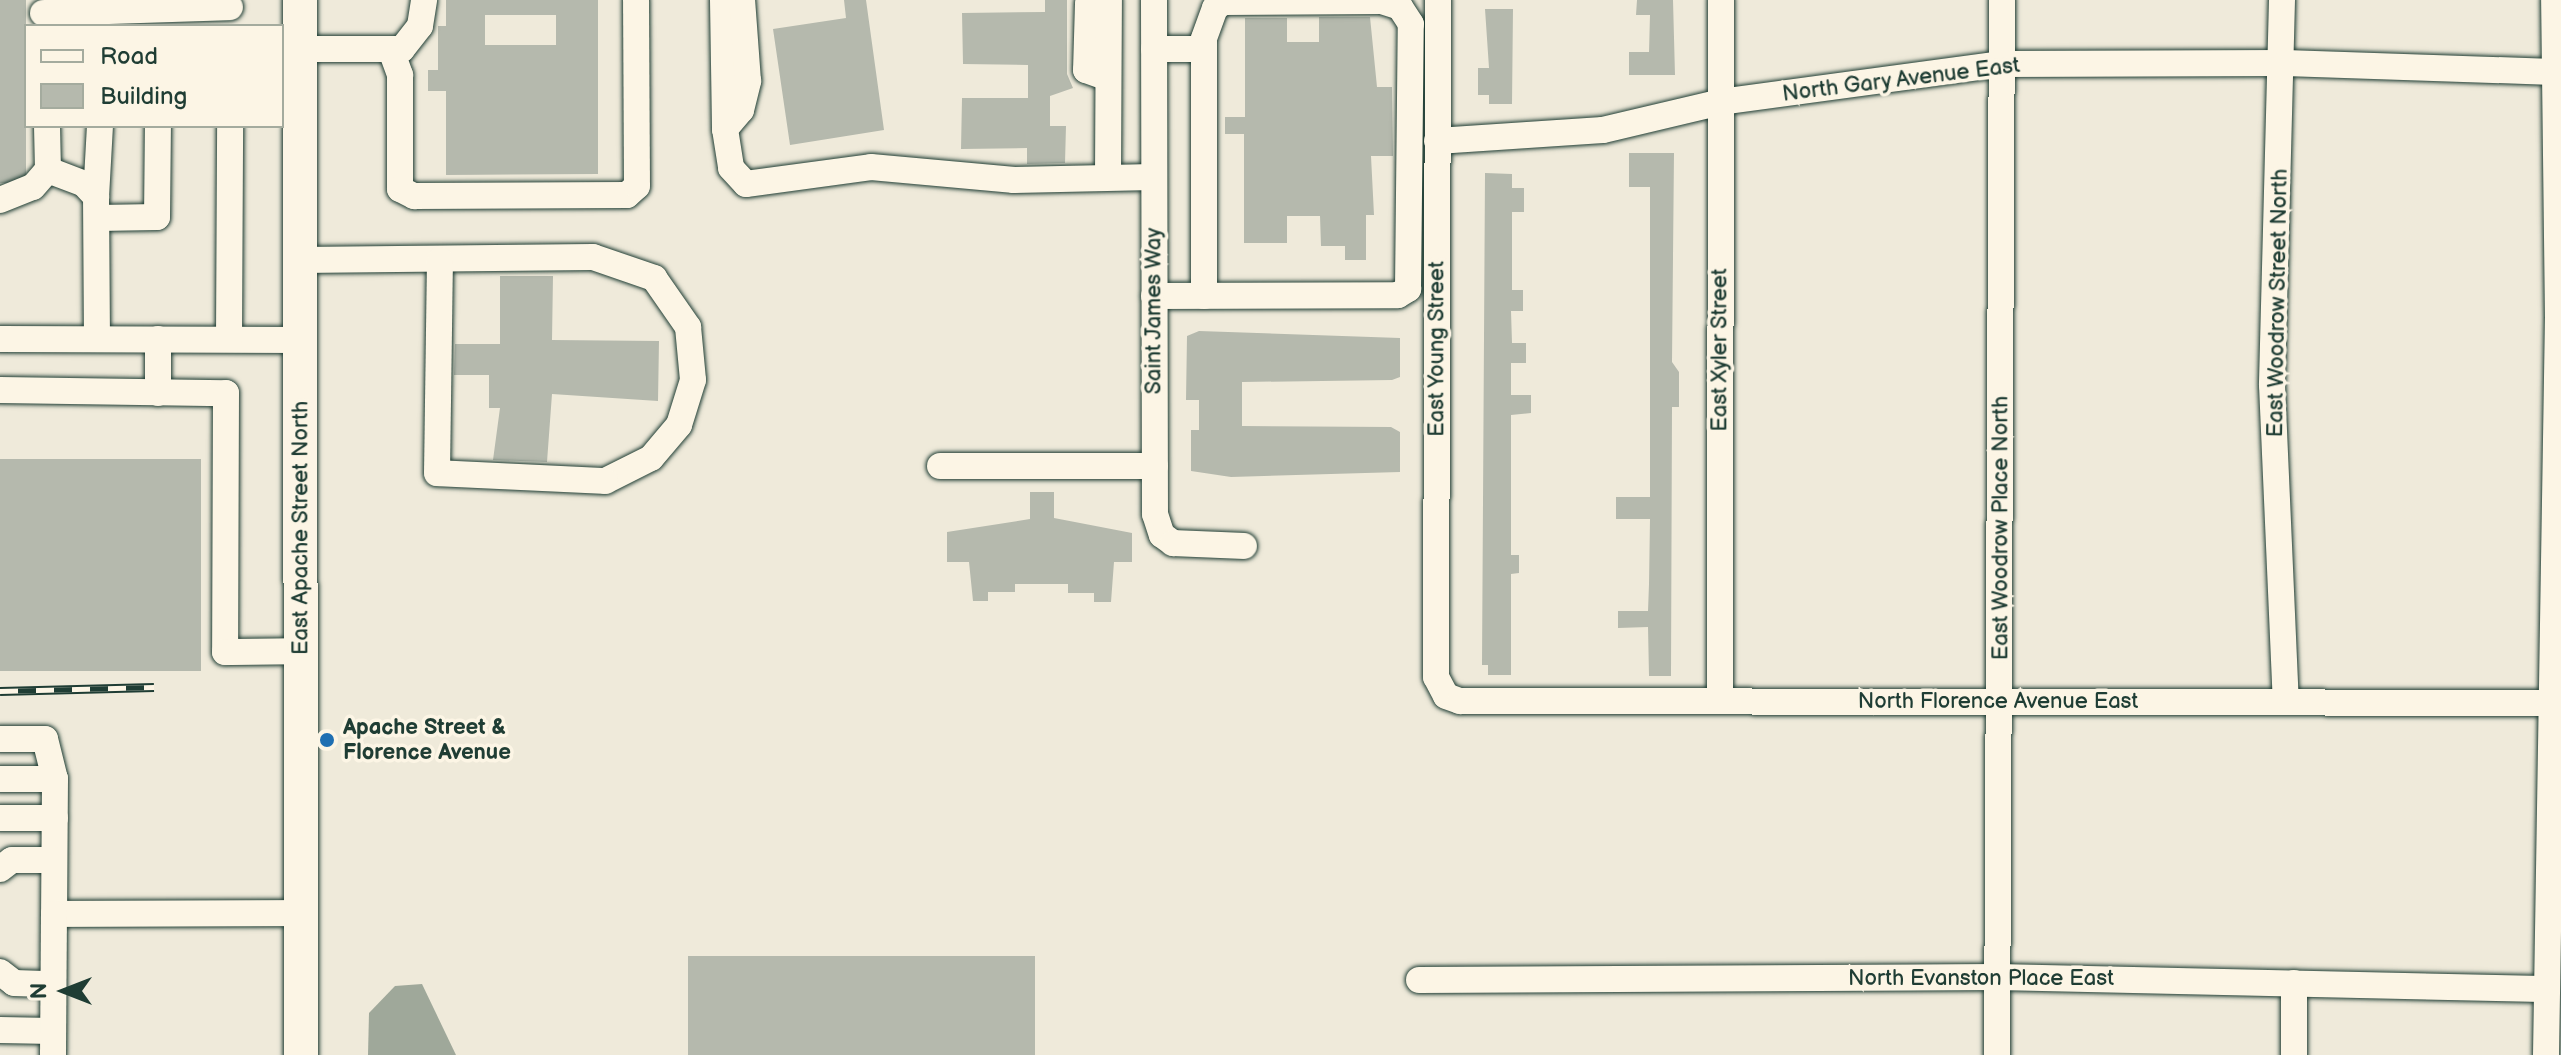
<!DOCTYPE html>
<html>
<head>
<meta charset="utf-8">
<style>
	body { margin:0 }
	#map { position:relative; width:2561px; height:1055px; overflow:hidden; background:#efeada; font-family:"Balsamiq Sans",sans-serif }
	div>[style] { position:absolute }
	.water>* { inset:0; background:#9fa89a }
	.building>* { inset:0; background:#b5b9ad; transform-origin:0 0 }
	.roads { filter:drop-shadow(0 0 2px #1f3d34) drop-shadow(0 0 2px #1f3d34) }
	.minor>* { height:26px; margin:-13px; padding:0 13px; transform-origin:13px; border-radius:13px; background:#fcf5e5 }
	.major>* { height:34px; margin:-17px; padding:0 17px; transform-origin:17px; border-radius:17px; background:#fcf5e5 }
	.rail>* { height:9px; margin-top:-4.5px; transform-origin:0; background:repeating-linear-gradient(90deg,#fcf5e5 0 18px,#1f3d34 0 36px); box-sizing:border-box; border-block:2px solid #1f3d34 }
	.dots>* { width:22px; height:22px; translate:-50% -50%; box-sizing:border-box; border:4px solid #fcf5e5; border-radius:50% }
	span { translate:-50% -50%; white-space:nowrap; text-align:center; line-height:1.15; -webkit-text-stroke:7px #fcf5e5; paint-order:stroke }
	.street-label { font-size:22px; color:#1f3d34 }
	.poi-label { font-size:22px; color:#1f3d34; font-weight:700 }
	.left { translate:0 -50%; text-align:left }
	.legend { position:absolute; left:24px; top:24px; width:260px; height:104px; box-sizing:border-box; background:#fcf5e5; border:2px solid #a4ab9e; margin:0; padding:10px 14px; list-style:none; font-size:24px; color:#1f3d34 }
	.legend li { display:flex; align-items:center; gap:16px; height:40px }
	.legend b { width:40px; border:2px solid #a4ab9e }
	.north { position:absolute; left:24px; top:951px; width:80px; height:80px; -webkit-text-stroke:6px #fcf5e5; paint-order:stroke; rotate:270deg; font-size:22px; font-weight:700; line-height:32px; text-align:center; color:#1f3d34 }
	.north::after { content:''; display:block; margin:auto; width:28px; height:36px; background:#1f3d34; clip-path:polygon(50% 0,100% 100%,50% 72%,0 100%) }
</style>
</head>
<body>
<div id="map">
	<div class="water">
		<i style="clip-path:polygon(422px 984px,456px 1055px,368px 1055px,369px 1013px,395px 986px)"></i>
	</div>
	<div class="building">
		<i style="left:0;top:0;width:26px;height:183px"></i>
		<i style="clip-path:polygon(evenodd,446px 0,598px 0,598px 174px,446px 175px,446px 91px,428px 91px,428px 70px,438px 70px,438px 26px,446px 26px,446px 0,485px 15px,556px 15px,556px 45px,485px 45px,485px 15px)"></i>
		<i style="clip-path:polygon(844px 0,866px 0,884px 130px,790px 145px,773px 29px,846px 18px)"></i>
		<i style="clip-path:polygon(1045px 0,1067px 0,1067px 74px,1073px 88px,1050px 96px,1050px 126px,1066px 126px,1065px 163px,1027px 164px,1027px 148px,961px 149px,962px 98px,1028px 98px,1028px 65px,963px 64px,962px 13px,1045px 12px)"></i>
		<i style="clip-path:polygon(1637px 0,1673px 0,1675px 75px,1629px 75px,1629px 52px,1649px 52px,1650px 15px,1636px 15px)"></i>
		<i style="clip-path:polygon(1485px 9px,1513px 9px,1512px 104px,1489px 104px,1489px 95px,1478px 95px,1478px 68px,1489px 68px)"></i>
		<i style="clip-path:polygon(1319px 17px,1370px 17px,1377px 87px,1392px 87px,1393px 156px,1371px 156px,1374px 215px,1366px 215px,1366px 260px,1345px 260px,1345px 246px,1321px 246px,1320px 216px,1287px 216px,1287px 243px,1244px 243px,1244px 134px,1225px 134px,1225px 117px,1245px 117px,1245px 18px,1287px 18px,1287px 42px,1319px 42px)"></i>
		<i style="clip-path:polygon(1629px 153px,1674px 153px,1672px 362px,1679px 372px,1679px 407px,1672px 407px,1671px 676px,1649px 676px,1648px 627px,1618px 628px,1618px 611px,1648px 611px,1649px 584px,1650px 519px,1616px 519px,1616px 497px,1650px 497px,1650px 187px,1629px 187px)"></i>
		<i style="clip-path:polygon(1485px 173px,1512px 174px,1512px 188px,1524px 188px,1524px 212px,1512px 212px,1512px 290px,1523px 290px,1523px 311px,1511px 311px,1512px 343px,1526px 343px,1526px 363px,1511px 363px,1511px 395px,1531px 395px,1531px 413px,1511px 415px,1511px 555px,1519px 555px,1519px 573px,1511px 574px,1511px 675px,1488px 675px,1488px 665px,1482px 665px)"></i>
		<i style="clip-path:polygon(500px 276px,553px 276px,552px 340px,659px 341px,658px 401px,552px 394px,547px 462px,493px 460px,500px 408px,489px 408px,489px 375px,454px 375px,455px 344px,500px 344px)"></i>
		<i style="clip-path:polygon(1199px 331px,1400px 338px,1400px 377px,1392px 380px,1242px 382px,1242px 426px,1391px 427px,1400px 432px,1400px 472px,1231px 477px,1191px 471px,1191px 430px,1199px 430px,1199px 400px,1186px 400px,1187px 336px)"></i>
		<i style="left:0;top:459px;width:201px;height:212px"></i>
		<i style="clip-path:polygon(1030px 492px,1054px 492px,1054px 518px,1132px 533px,1132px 562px,1114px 562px,1111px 602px,1094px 602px,1094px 593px,1068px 593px,1068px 584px,1015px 584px,1015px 592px,988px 592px,988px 601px,973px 601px,969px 562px,947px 562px,947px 532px,1030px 519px)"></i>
		<i style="left:688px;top:956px;width:347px;height:99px"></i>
	</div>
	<div class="roads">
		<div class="minor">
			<i style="left:723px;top:0;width:129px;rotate:89.1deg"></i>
			<i style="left:725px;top:129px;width:39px;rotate:81deg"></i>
			<i style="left:731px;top:168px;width:22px;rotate:47deg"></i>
			<i style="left:746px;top:184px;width:126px;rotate:-7.7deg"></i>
			<i style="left:871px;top:167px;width:144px;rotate:5.2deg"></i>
			<i style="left:1014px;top:180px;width:140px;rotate:-1.2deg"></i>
			<i style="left:1095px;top:0;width:8px;rotate:150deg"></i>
			<i style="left:1088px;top:4px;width:66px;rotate:91.7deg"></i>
			<i style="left:1086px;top:70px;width:23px;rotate:20deg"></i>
			<i style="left:1154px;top:0;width:514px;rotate:89.89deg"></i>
			<i style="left:1155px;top:514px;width:22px;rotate:72deg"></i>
			<i style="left:1162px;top:535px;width:14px;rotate:36deg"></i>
			<i style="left:1173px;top:543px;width:71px;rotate:2.4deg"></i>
			<i style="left:1438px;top:0;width:677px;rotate:90.17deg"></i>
			<i style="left:1436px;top:677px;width:21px;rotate:62deg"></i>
			<i style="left:1446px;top:696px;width:15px;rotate:20deg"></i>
			<i style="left:1460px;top:701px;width:1092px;rotate:0.1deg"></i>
			<i style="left:2282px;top:0;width:385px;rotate:91.5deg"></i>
			<i style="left:2272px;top:385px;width:317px;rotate:87.5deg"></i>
			<i style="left:43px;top:13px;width:187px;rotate:-1.8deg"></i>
			<i style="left:300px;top:49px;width:102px"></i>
			<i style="left:402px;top:49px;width:29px;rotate:-52deg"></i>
			<i style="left:420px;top:26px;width:26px;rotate:-81deg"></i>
			<i style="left:1154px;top:49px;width:50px"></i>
			<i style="left:391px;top:50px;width:27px;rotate:70deg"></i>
			<i style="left:400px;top:75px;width:114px;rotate:90deg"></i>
			<i style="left:400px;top:189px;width:16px;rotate:27deg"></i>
			<i style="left:414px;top:196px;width:213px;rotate:-0.3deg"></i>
			<i style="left:627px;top:195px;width:13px;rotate:-42deg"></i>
			<i style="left:637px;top:186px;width:186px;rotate:-90.3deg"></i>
			<i style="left:47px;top:126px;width:44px;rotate:88.7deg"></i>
			<i style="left:48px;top:170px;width:39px;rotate:21deg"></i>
			<i style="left:84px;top:184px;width:18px;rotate:47deg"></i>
			<i style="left:96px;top:197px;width:142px;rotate:89.6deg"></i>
			<i style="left:725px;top:129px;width:25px;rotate:-50deg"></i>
			<i style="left:741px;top:110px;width:30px;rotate:-76deg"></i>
			<i style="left:748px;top:81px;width:81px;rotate:-94.2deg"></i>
			<i style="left:1437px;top:141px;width:166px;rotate:-3.8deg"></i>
			<i style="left:1603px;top:130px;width:121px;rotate:-13.3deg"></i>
			<i style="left:1721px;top:102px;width:284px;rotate:-7.7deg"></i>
			<i style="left:2002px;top:64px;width:283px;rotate:-0.2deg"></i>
			<i style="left:2285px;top:63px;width:276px;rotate:1.9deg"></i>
			<i style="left:1108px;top:177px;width:177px;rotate:-89.7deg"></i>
			<i style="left:96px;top:197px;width:71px;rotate:-86.8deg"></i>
			<i style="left:0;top:200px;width:35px;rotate:-22deg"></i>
			<i style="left:33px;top:187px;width:23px;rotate:-49deg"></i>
			<i style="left:98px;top:218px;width:59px;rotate:-1deg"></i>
			<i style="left:157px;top:217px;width:91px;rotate:-89.4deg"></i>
			<i style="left:300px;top:260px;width:293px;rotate:-0.6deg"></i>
			<i style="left:593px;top:257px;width:65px;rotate:19deg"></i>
			<i style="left:654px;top:278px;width:60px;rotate:55.2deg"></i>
			<i style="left:688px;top:327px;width:53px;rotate:84.6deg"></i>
			<i style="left:693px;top:380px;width:47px;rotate:107.3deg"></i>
			<i style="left:679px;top:425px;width:43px;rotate:130.3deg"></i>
			<i style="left:651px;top:458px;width:51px;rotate:153.4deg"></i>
			<i style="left:605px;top:481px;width:168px;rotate:-177.3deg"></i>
			<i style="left:437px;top:473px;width:213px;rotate:-89.2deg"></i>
			<i style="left:1154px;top:296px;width:244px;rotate:-0.2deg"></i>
			<i style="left:1398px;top:295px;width:12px;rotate:-31deg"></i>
			<i style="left:1408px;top:289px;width:265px;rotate:-89.4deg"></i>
			<i style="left:1411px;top:24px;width:20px;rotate:-123deg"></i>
			<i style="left:1400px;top:7px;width:19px;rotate:-162deg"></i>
			<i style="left:1382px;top:1px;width:159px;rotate:179.6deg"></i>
			<i style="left:1223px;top:2px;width:10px;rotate:143deg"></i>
			<i style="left:1215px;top:8px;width:33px;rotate:110deg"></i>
			<i style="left:1204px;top:39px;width:257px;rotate:90deg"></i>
			<i style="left:0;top:339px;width:300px;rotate:0.2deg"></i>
			<i style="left:229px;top:339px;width:213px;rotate:-89.7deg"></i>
			<i style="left:0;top:390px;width:226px;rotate:0.8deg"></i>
			<i style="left:226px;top:393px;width:259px;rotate:90.2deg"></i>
			<i style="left:225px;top:652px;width:77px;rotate:-0.7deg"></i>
			<i style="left:158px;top:393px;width:54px;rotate:-90deg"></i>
			<i style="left:940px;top:466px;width:215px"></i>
			<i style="left:1720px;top:701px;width:701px;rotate:-89.92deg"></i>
			<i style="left:0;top:739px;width:45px"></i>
			<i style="left:45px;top:739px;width:41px;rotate:76deg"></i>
			<i style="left:55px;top:779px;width:135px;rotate:90.4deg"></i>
			<i style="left:54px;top:914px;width:248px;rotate:-0.2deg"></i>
			<i style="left:0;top:779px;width:55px"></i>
			<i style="left:0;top:818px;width:55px"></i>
			<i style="left:0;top:869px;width:15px;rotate:-37deg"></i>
			<i style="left:12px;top:860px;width:42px"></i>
			<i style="left:0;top:972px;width:18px;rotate:38deg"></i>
			<i style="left:14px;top:983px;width:38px;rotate:2deg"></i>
			<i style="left:1419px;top:980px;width:578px;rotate:-0.3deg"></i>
			<i style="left:1997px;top:977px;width:546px;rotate:1.26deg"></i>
			<i style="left:2294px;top:983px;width:72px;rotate:90deg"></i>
			<i style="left:0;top:1030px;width:53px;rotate:1.1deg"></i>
			<i style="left:53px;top:1055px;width:141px;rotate:-89.6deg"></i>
			<i style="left:1997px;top:1055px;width:1055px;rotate:-89.73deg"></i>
			<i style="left:2546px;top:1055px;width:737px;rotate:-89.07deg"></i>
			<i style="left:2558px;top:318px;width:318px;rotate:-90.7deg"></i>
		</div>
		<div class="major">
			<i style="left:300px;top:0;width:1055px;rotate:89.95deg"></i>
		</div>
	</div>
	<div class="rail">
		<i style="left:0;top:691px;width:154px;rotate:-1.5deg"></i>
	</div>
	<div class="dots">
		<i style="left:327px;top:740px;background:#1f6fb2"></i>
	</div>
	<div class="street-label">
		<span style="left:1901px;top:80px;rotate:-7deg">North Gary Avenue East</span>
		<span style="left:2278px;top:303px;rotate:-89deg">East Woodrow Street North</span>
		<span style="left:1154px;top:311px;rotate:-90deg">Saint James Way</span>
		<span style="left:1437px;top:349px;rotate:-90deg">East Young Street</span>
		<span style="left:1720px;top:350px;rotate:-90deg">East Xyler Street</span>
		<span style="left:301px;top:528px;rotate:-90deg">East Apache Street North</span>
		<span style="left:2001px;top:528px;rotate:-90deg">East Woodrow Place North</span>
		<span style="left:1998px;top:702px">North Florence Avenue East</span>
		<span style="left:1981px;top:979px">North Evanston Place East</span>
	</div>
	<div class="poi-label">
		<span class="left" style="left:343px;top:740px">Apache Street &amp;<br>Florence Avenue</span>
	</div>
	<ul class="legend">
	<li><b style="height:10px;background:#fcf5e5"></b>Road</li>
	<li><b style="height:22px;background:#b5b9ad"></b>Building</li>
	</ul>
	<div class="north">N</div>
</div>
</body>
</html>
